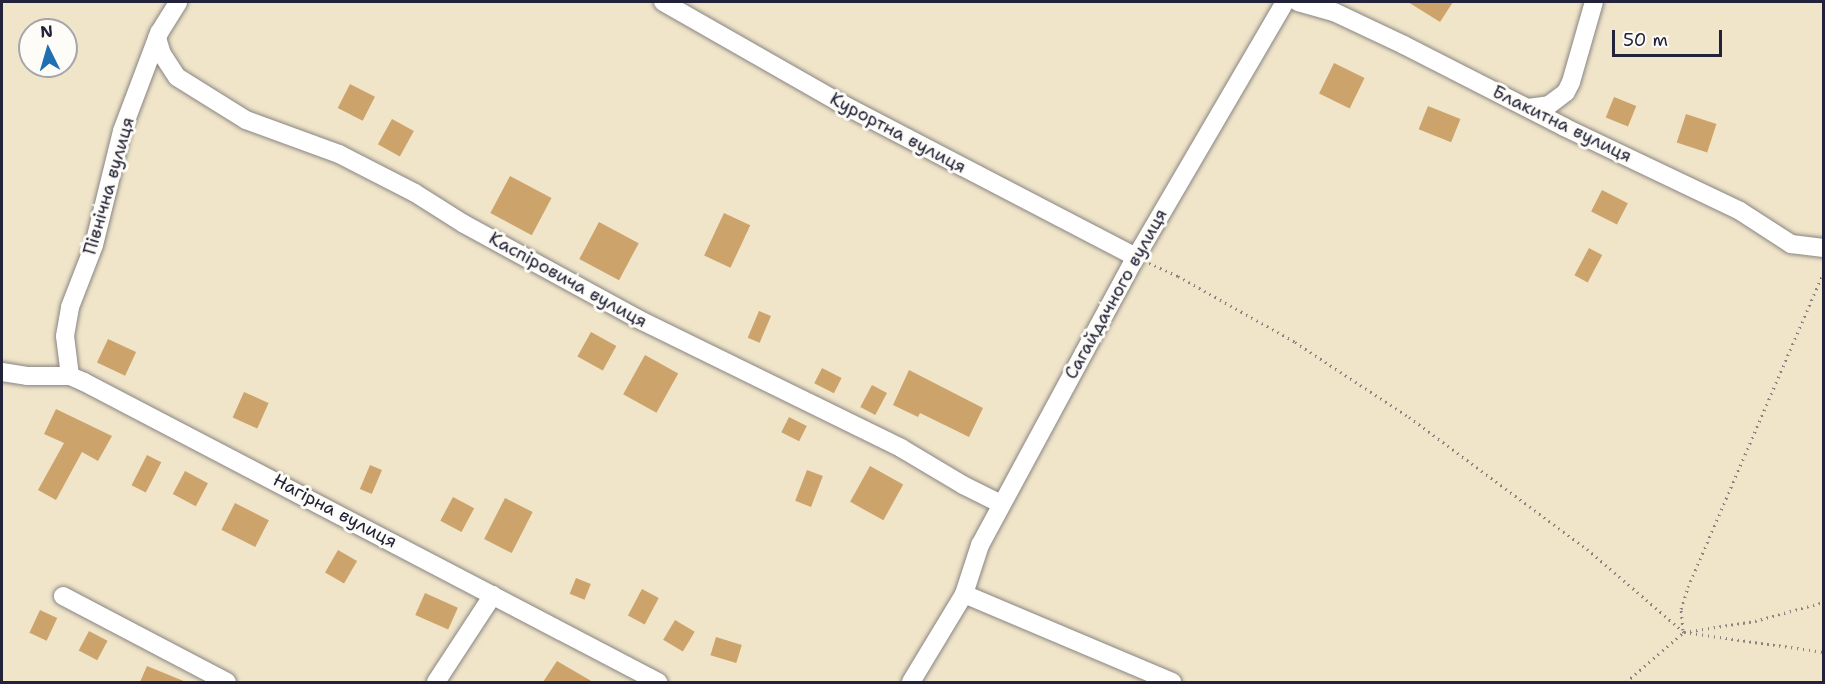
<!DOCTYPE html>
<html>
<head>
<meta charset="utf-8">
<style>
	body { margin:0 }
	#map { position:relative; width:1825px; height:684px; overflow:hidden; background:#f0e5c9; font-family:"Shantell Sans",sans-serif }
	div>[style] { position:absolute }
	.building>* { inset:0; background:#cda36c; transform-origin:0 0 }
	.path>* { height:3px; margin-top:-1.5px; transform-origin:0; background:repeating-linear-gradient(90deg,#898482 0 1.5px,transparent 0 6px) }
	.roads { filter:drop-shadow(0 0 2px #898482) drop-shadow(0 0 2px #898482) }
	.minor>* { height:18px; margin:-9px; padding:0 9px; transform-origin:9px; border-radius:9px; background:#fff }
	span { translate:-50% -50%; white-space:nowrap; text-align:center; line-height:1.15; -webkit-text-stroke:6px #fdfcf7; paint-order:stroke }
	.street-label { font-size:18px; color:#22223b }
	.frame { position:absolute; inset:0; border:3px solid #22223b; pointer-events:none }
	.north { position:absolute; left:18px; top:18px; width:60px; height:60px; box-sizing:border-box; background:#fdfcf7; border:2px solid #a5a5ac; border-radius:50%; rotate:355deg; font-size:16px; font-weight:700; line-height:24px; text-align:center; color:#22223b }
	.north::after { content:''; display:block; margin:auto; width:21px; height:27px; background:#1f6fb2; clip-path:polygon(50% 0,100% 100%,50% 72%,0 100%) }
	.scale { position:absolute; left:1612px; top:30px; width:110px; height:27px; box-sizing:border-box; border:3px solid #22223b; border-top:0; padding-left:8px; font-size:18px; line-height:21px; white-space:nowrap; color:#22223b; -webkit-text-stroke:4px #fdfcf7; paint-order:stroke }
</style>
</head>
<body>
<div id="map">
	<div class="building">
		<i style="clip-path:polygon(1408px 2px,1453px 2px,1440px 22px)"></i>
		<i style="left:1334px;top:63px;width:34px;height:34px;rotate:26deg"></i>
		<i style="left:350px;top:84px;width:28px;height:27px;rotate:27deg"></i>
		<i style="left:1614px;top:97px;width:24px;height:22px;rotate:22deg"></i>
		<i style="left:1428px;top:106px;width:35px;height:25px;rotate:22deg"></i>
		<i style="left:1686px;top:114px;width:32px;height:30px;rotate:18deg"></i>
		<i style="left:392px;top:119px;width:25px;height:29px;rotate:29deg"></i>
		<i style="left:510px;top:176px;width:47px;height:42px;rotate:28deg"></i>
		<i style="left:1602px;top:190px;width:29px;height:24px;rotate:27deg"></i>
		<i style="left:724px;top:213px;width:29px;height:47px;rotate:25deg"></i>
		<i style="left:599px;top:222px;width:45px;height:42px;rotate:28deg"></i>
		<i style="left:1589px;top:248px;width:15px;height:31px;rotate:28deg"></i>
		<i style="left:759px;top:311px;width:13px;height:29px;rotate:23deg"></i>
		<i style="left:591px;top:332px;width:29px;height:28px;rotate:29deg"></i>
		<i style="left:108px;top:339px;width:31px;height:26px;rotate:25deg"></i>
		<i style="left:645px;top:355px;width:38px;height:45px;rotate:29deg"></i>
		<i style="left:822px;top:368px;width:22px;height:17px;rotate:27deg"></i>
		<i style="clip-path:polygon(909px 370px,983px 408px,969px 437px,920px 413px,918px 417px,893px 405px)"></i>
		<i style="left:872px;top:385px;width:17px;height:25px;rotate:28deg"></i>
		<i style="left:244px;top:392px;width:27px;height:28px;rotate:24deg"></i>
		<i style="clip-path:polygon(56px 409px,112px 436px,98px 461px,82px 452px,56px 500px,38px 490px,64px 443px,44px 434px)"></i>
		<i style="left:789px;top:417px;width:20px;height:17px;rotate:27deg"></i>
		<i style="left:147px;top:455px;width:16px;height:34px;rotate:27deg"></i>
		<i style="left:370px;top:465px;width:13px;height:26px;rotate:23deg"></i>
		<i style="left:870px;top:466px;width:38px;height:41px;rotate:29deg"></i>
		<i style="left:807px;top:470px;width:17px;height:33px;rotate:21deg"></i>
		<i style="left:185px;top:471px;width:26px;height:26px;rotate:28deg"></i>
		<i style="left:453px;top:497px;width:24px;height:27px;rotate:28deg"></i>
		<i style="left:505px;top:498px;width:31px;height:46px;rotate:27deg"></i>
		<i style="left:235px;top:503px;width:38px;height:30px;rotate:27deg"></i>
		<i style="left:338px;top:550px;width:22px;height:26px;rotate:30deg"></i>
		<i style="left:576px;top:578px;width:16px;height:17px;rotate:22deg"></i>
		<i style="left:642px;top:589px;width:19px;height:30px;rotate:28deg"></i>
		<i style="left:425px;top:593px;width:36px;height:24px;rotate:24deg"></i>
		<i style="left:40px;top:610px;width:19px;height:25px;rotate:25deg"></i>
		<i style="left:675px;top:620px;width:23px;height:23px;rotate:31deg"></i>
		<i style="left:89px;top:631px;width:21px;height:22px;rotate:28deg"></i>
		<i style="left:716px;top:637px;width:27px;height:19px;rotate:17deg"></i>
		<i style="clip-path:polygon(557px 661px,593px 682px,543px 682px)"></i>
		<i style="clip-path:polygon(147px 666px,186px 682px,140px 682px)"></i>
	</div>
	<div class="path">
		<i style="left:1149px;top:263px;width:32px;rotate:24deg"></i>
		<i style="left:1178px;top:276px;width:134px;rotate:29.4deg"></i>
		<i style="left:1295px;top:342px;width:136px;rotate:33.3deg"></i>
		<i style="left:1409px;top:417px;width:222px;rotate:36.6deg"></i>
		<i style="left:1587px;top:549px;width:128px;rotate:40.6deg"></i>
		<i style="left:1684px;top:632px;width:141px;rotate:8.1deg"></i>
		<i style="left:1683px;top:630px;width:21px;rotate:-95deg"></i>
		<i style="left:1681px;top:609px;width:23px;rotate:-72deg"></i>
		<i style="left:1688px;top:587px;width:344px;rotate:-66.7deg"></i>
		<i style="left:1626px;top:682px;width:77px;rotate:-40.8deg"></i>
		<i style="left:1684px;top:632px;width:72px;rotate:-8.8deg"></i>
		<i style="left:1755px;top:621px;width:72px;rotate:-15.4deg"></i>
	</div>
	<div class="roads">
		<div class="minor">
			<i style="left:663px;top:2px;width:202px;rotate:29.7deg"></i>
			<i style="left:838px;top:102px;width:336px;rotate:27.5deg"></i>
			<i style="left:1298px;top:2px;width:37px;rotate:16deg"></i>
			<i style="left:1334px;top:12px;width:77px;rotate:25.2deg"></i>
			<i style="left:1404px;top:45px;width:180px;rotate:27.1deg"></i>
			<i style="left:1564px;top:127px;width:195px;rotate:25.5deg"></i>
			<i style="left:1740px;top:211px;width:61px;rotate:32.9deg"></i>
			<i style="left:1791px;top:244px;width:33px;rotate:7deg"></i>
			<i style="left:157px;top:38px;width:17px;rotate:73deg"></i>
			<i style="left:162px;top:54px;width:27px;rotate:57deg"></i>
			<i style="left:177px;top:77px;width:81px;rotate:31.9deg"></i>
			<i style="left:246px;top:120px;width:99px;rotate:20.1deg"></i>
			<i style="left:339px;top:154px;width:85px;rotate:27.2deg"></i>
			<i style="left:415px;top:193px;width:58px;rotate:32.3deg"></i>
			<i style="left:464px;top:224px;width:198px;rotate:28.6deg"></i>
			<i style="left:638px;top:319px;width:293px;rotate:26.1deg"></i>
			<i style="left:901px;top:448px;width:72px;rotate:30.8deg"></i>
			<i style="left:963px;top:485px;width:42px;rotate:26.6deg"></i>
			<i style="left:1528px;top:108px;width:21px;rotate:-8deg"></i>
			<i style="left:1549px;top:105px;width:21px;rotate:-37deg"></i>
			<i style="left:1566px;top:92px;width:11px;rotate:-63deg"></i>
			<i style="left:1571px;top:82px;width:83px;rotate:-74deg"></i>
			<i style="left:2px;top:372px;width:25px;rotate:9deg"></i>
			<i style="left:27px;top:376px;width:43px"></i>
			<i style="left:70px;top:376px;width:15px;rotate:23deg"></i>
			<i style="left:84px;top:382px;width:648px;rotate:27.59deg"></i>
			<i style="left:70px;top:376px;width:40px;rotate:-97.1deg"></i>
			<i style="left:65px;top:336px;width:29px;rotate:-80deg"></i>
			<i style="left:70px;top:307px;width:66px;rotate:-68.8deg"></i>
			<i style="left:94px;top:245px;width:117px;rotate:-76.2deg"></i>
			<i style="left:122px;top:131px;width:105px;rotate:-69.3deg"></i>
			<i style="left:159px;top:33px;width:36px;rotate:-58deg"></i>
			<i style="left:964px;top:594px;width:226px;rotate:22.9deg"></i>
			<i style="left:63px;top:596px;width:185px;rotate:27.7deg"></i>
			<i style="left:436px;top:682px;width:104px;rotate:-56.8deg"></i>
			<i style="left:911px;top:682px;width:103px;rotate:-58.9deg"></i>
			<i style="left:964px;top:594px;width:52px;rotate:-71.9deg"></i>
			<i style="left:980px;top:545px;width:328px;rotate:-61.6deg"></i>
			<i style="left:1136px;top:257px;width:295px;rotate:-59.7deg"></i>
		</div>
	</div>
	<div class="street-label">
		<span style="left:1562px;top:124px;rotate:26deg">Блакитна вулиця</span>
		<span style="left:898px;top:133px;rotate:28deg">Курортна вулиця</span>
		<span style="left:109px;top:186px;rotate:-74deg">Північна вулиця</span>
		<span style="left:568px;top:280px;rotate:29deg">Каспіровича вулиця</span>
		<span style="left:1116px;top:294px;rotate:-61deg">Сагайдачного вулиця</span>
		<span style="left:335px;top:511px;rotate:28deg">Нагірна вулиця</span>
	</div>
	<div class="frame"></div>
	<div class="north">N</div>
	<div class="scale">50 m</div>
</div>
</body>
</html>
